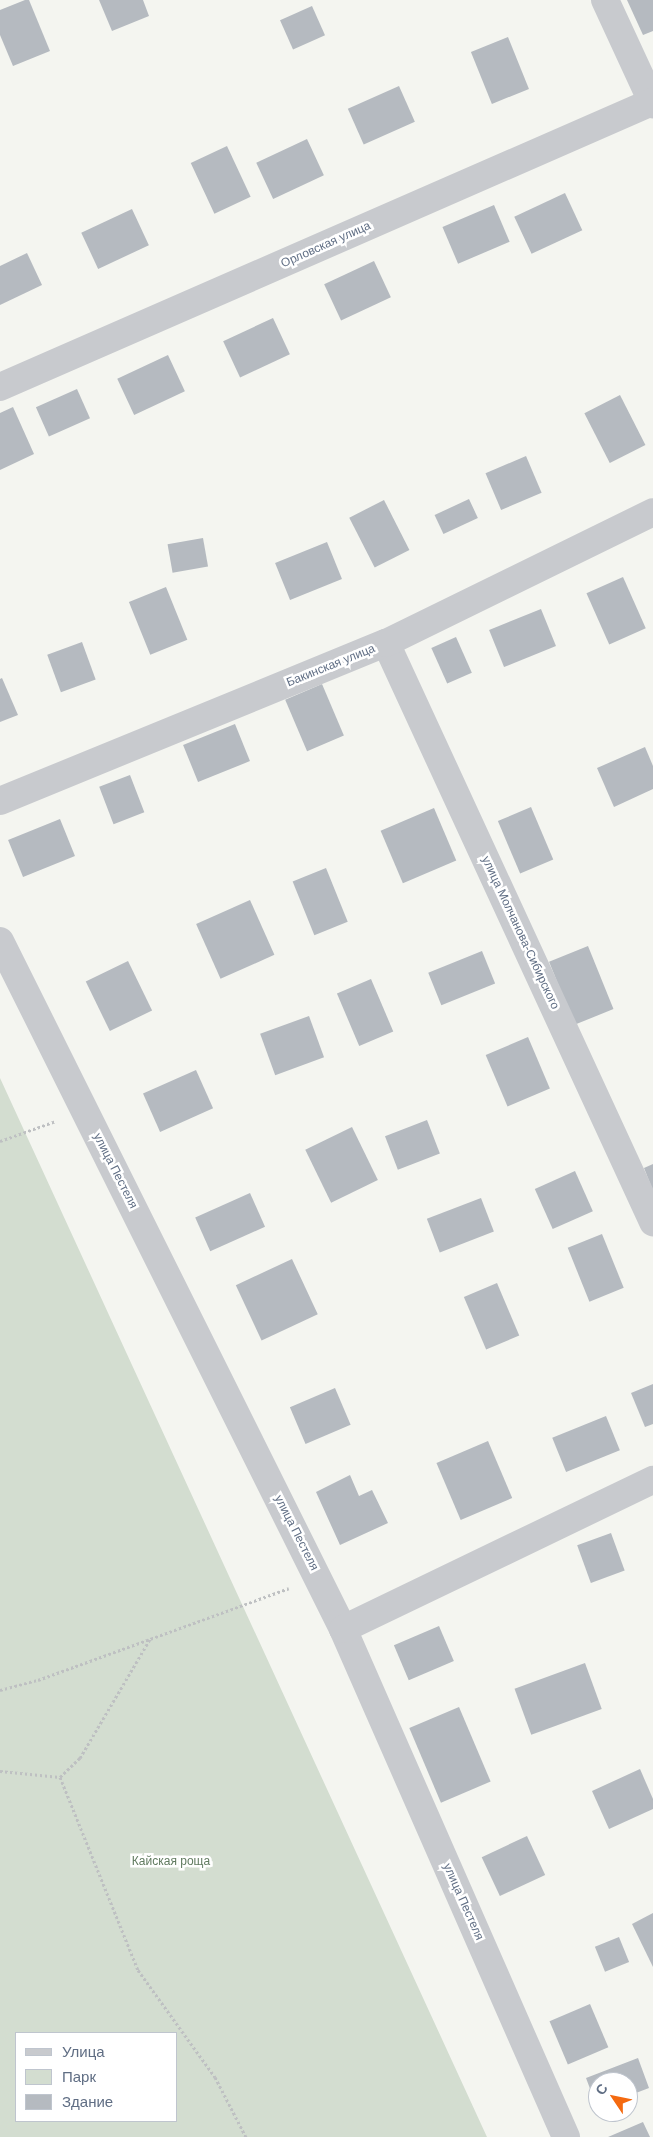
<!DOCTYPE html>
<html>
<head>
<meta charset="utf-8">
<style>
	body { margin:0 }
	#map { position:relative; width:653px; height:2137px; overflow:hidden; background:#f4f5f0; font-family:Arial,sans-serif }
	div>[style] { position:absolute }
	.green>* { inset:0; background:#d3ddd0 }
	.building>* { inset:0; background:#b5bac0; transform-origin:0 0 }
	.path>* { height:3px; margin-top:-1.5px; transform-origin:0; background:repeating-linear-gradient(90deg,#bec0c2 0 2.5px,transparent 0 5px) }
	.minor>* { height:28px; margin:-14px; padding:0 14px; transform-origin:14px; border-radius:14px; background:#c8cace }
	span { translate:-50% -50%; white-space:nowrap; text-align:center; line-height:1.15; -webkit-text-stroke:5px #fff; paint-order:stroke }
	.street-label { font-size:12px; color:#606e84 }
	.park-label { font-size:12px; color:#617b60 }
	.legend { position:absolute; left:15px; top:2032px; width:162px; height:90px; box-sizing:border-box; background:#fff; border:1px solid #bfc5ce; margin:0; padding:6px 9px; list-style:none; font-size:15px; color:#606e84 }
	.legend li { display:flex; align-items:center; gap:10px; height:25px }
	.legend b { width:25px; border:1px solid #bfc5ce }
	.north { position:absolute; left:588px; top:2072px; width:50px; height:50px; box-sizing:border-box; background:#fff; border:1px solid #bfc5ce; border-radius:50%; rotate:304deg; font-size:14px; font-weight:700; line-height:20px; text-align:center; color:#606e84 }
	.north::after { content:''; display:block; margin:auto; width:18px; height:22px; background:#f46a10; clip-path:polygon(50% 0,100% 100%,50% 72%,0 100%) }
</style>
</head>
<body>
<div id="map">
	<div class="green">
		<i style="clip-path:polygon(evenodd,0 1078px,487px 2137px,0 2137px,0 1078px,16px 2033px,176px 2033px,176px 2121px,16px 2121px,16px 2033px)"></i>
	</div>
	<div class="building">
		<i style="clip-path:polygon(25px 0,29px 0,50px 51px,13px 66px,0 35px,0 10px)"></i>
		<i style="clip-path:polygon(99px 0,143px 0,149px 16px,112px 31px)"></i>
		<i style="clip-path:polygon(627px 0,653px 0,653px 31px,643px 35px)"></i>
		<i style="left:312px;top:6px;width:32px;height:35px;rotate:66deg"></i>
		<i style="left:508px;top:37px;width:56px;height:40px;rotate:68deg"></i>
		<i style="left:399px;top:86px;width:39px;height:56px;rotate:66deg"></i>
		<i style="left:307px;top:139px;width:40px;height:56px;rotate:65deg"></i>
		<i style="left:227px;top:146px;width:56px;height:40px;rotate:65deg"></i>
		<i style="left:565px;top:193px;width:41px;height:56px;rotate:65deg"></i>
		<i style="left:494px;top:205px;width:40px;height:56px;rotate:67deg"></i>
		<i style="left:132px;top:209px;width:40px;height:56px;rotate:65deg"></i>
		<i style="clip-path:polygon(27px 253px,42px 285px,0 305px,0 266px)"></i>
		<i style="left:374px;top:261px;width:40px;height:55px;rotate:65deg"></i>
		<i style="left:273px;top:318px;width:40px;height:55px;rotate:65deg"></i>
		<i style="left:168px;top:355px;width:40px;height:56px;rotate:65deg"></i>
		<i style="left:77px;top:389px;width:32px;height:45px;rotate:66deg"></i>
		<i style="left:620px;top:395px;width:56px;height:40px;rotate:63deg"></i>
		<i style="clip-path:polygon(13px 407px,34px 454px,0 470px,0 413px)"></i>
		<i style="left:526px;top:456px;width:40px;height:44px;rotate:67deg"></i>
		<i style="left:469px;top:499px;width:21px;height:38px;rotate:65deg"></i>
		<i style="left:384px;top:500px;width:56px;height:39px;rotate:63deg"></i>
		<i style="left:203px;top:538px;width:29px;height:36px;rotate:80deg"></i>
		<i style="left:327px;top:542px;width:40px;height:56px;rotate:68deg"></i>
		<i style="left:623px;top:577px;width:56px;height:40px;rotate:66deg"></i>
		<i style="left:166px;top:587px;width:57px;height:40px;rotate:68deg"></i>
		<i style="left:541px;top:609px;width:40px;height:56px;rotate:68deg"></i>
		<i style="left:456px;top:637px;width:39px;height:27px;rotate:66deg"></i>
		<i style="left:82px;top:642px;width:40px;height:37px;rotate:70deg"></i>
		<i style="clip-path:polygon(2px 678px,18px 715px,0 722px,0 679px)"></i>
		<i style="left:322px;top:684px;width:56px;height:40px;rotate:67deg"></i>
		<i style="left:235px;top:724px;width:40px;height:56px;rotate:68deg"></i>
		<i style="clip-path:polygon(645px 747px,653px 766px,653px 789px,614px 807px,597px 768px)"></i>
		<i style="left:130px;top:775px;width:40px;height:33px;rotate:69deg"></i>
		<i style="left:531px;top:807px;width:57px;height:36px;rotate:67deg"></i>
		<i style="left:434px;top:808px;width:57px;height:58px;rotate:67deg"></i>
		<i style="left:60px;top:819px;width:40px;height:56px;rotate:68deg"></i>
		<i style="left:326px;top:868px;width:58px;height:36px;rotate:68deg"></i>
		<i style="left:250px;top:900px;width:60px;height:59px;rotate:66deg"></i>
		<i style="left:588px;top:946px;width:68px;height:42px;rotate:68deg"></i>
		<i style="left:482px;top:951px;width:35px;height:58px;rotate:68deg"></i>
		<i style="left:128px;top:961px;width:55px;height:47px;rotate:64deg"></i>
		<i style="left:371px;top:979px;width:57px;height:37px;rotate:67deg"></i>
		<i style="left:309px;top:1016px;width:44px;height:52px;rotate:70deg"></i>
		<i style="left:528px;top:1037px;width:56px;height:46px;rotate:67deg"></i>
		<i style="left:196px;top:1070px;width:42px;height:58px;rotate:66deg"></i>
		<i style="left:427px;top:1120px;width:36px;height:45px;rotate:69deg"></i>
		<i style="left:352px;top:1127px;width:59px;height:52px;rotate:64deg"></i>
		<i style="clip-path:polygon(653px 1164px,653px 1191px,644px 1168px)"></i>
		<i style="left:575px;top:1171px;width:44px;height:44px;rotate:66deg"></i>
		<i style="left:250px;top:1193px;width:37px;height:60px;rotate:66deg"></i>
		<i style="left:481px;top:1198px;width:36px;height:58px;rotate:69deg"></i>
		<i style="left:602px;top:1234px;width:58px;height:37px;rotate:68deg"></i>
		<i style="left:292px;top:1259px;width:61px;height:62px;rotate:65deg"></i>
		<i style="left:497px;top:1283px;width:57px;height:36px;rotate:67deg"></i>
		<i style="clip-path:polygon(653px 1384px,653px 1424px,645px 1427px,631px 1393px)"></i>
		<i style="left:335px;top:1388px;width:40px;height:49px;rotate:67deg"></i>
		<i style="left:606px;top:1416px;width:37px;height:58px;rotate:68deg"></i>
		<i style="left:488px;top:1441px;width:62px;height:56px;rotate:67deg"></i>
		<i style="clip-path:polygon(350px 1475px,359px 1496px,372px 1490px,388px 1523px,340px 1545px,316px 1492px)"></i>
		<i style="left:611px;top:1533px;width:40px;height:36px;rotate:70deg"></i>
		<i style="left:439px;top:1626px;width:38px;height:49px;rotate:67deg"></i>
		<i style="left:585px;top:1663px;width:49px;height:75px;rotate:70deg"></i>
		<i style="left:459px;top:1707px;width:81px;height:54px;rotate:67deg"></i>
		<i style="clip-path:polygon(640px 1769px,653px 1799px,653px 1809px,609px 1829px,592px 1791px)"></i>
		<i style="left:527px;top:1836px;width:43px;height:50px;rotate:65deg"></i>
		<i style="clip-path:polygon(653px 1913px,653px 1967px,632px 1924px)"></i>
		<i style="left:619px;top:1937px;width:27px;height:26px;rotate:68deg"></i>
		<i style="left:590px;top:2004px;width:47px;height:44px;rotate:67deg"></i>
		<i style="clip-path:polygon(638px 2058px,649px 2088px,628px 2096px,628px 2082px,598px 2082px,598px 2110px,586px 2078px)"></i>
		<i style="clip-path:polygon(643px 2122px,650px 2137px,608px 2137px)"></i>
	</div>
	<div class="path">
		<i style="left:0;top:1141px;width:59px;rotate:-19.7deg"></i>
		<i style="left:0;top:1690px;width:39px;rotate:-15deg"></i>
		<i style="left:38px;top:1680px;width:267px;rotate:-20.1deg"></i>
		<i style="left:0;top:1771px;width:60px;rotate:5.7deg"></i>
		<i style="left:60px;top:1777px;width:28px;rotate:-44deg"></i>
		<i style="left:80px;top:1758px;width:138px;rotate:-59.5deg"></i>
		<i style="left:60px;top:1777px;width:208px;rotate:68deg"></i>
		<i style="left:138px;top:1970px;width:132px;rotate:54.3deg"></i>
		<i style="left:215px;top:2077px;width:68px;rotate:62.7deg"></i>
	</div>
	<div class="minor">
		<i style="left:605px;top:0;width:115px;rotate:65.2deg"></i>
		<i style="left:0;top:387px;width:712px;rotate:-23.61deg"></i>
		<i style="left:386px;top:643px;width:638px;rotate:65.24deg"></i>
		<i style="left:0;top:801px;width:417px;rotate:-22.3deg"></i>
		<i style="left:386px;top:643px;width:297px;rotate:-26.1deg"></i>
		<i style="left:0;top:941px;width:769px;rotate:63.5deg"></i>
		<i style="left:343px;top:1629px;width:555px;rotate:66.3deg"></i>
		<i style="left:343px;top:1629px;width:344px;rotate:-25.7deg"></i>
	</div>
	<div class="street-label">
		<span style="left:326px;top:245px;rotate:-24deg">Орловская улица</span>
		<span style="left:331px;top:666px;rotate:-22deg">Бакинская улица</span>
		<span style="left:520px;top:933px;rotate:65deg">улица Молчанова-Сибирского</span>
		<span style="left:115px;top:1171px;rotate:63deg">улица Пестеля</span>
		<span style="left:296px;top:1533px;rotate:63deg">улица Пестеля</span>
		<span style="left:463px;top:1902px;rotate:66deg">улица Пестеля</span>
	</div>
	<div class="park-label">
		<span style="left:171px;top:1862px">Кайская роща</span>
	</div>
	<ul class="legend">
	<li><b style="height:6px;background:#c8cace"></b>Улица</li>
	<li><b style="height:14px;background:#d3ddd0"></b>Парк</li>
	<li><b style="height:14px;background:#b5bac0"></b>Здание</li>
	</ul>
	<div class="north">С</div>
</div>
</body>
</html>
